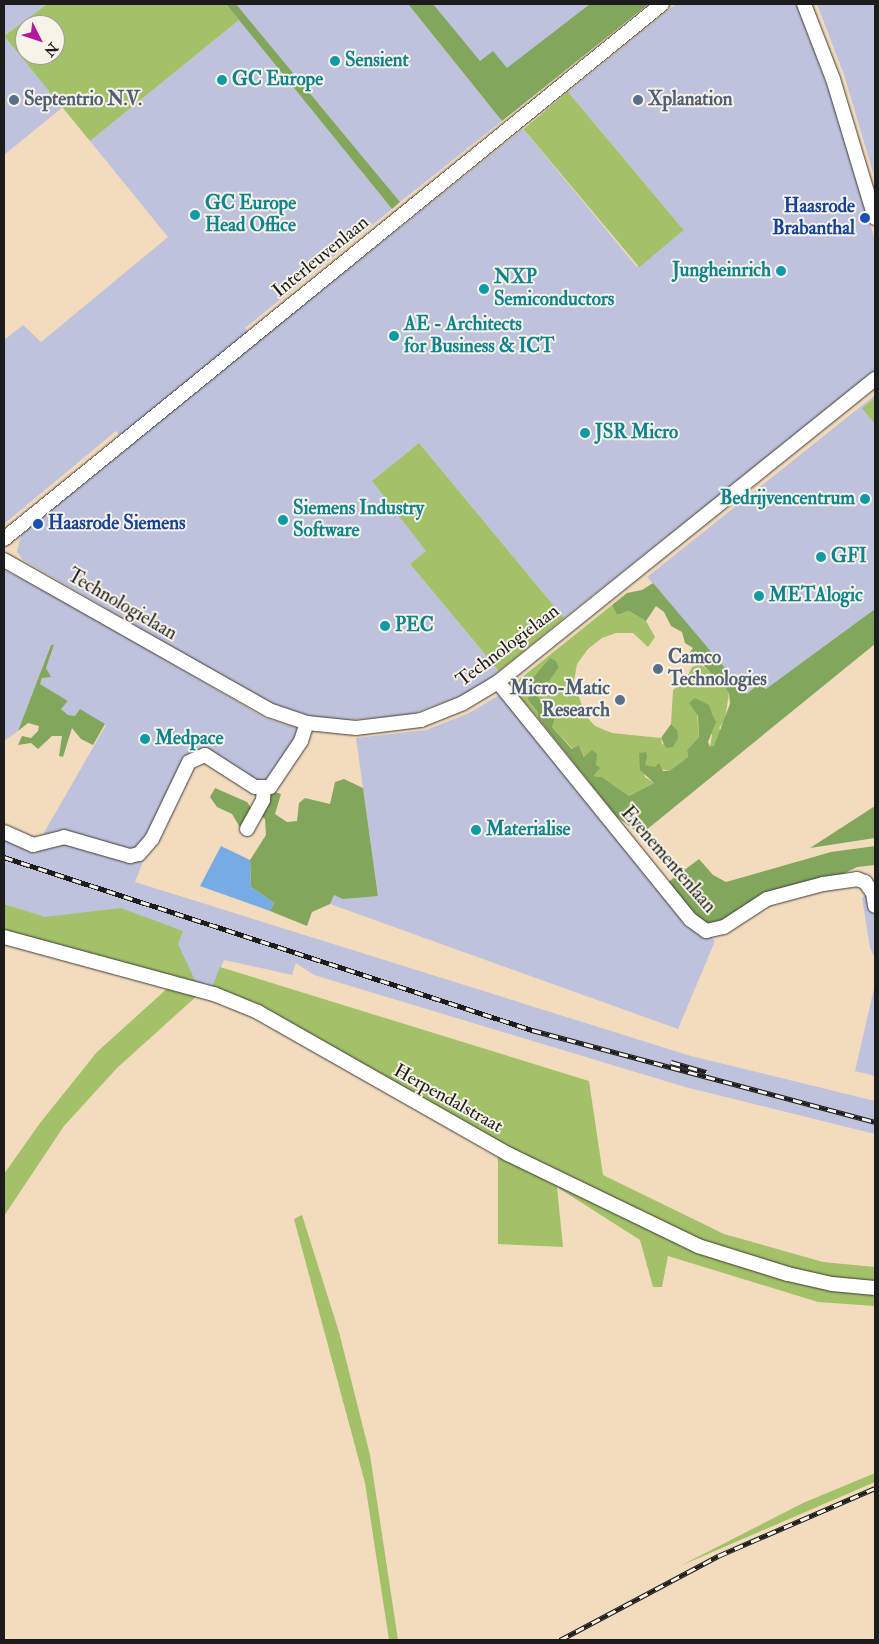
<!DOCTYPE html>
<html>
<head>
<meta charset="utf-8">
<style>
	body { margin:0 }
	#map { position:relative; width:879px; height:1644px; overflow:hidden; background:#f3dcbe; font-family:"IM FELL Double Pica",serif }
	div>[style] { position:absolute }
	.industrial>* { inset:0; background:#bfc2dd }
	.green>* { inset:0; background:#a3c168; transform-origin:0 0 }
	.forest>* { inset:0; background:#82a75c }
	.water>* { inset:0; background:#76abe3 }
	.roads { filter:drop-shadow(0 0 1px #3c3934) drop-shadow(0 0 1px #3c3934) }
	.minor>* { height:14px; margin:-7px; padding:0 7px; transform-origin:7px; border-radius:7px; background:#fff }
	.rail>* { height:5px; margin-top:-2.5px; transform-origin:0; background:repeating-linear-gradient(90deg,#f7f3e8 0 9px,#1c1c1c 0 18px); box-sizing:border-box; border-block:1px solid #1c1c1c }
	.dots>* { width:14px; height:14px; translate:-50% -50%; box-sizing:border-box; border:2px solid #f7f3e8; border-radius:50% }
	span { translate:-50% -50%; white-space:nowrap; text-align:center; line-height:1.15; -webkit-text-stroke:4px #f7f3e8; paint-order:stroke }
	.culture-label { font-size:19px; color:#0d838f; font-weight:700 }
	.left { translate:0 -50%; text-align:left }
	.right { translate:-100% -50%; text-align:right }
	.service-label { font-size:19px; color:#4e5e75; font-weight:700 }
	.transit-label { font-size:19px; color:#164399; font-weight:700 }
	.street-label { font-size:19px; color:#1c1c1c }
	.frame { position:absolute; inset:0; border:5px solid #1c1c1c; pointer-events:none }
	.north { position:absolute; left:15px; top:15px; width:50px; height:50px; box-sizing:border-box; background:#f7f3e8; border:1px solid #9f9d96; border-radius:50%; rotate:131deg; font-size:14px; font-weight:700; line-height:20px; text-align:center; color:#1c1c1c }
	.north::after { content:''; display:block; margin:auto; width:18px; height:22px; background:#b5179e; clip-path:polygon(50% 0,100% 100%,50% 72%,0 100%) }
</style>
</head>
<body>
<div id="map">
	<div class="industrial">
		<i style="clip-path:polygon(4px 4px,47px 4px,4px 36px,63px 107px,4px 155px)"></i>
		<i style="clip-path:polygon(236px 4px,408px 4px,502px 121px,400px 202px)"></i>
		<i style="clip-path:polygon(421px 4px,648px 4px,510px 114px)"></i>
		<i style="clip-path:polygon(676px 4px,797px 4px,831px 96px,875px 240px,875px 371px,564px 618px,419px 443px,372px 481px,427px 551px,410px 564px,499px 671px,473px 691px,407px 716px,344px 720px,308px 716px,269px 703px,23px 560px,17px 552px,21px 534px,129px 447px,116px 431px,4px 524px,4px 340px,23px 325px,41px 342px,168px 237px,90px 141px,239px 20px,392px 209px,245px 328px,257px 342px,523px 129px,637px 267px,683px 229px,568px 92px)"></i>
		<i style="clip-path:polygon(817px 4px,875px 4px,875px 179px,844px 75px)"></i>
		<i style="clip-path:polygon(875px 395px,875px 609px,766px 690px,757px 685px,747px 694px,647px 577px)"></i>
		<i style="clip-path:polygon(4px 570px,66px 602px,265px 718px,306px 731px,270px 787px,197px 756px,152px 839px,135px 882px,691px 1056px,875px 1101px,875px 1134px,685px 1087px,314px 975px,296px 963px,292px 975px,224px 960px,213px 988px,197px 986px,47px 918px,4px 904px,4px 840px,34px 850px,106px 725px,68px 715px,61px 709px,68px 701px,40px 684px,54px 645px,51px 645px,18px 731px,4px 741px)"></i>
		<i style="clip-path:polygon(504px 692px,715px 941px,678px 1029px,330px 904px,334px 894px,378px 895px,356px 738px,426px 730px,469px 713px)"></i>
		<i style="clip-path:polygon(875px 887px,875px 959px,870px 948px,862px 898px)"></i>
		<i style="clip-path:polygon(875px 984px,875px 1076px,855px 1071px)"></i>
	</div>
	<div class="green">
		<i style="clip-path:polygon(evenodd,47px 4px,226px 4px,239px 20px,90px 141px,4px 36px,47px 4px,25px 25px,55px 25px,55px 55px,25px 55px,25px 25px)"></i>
		<i style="left:568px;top:92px;width:180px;height:58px;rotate:50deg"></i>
		<i style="clip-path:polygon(875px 398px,875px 424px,862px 408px)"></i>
		<i style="clip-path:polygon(419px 443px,564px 618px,499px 671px,410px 564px,426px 551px,372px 481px)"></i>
		<i style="clip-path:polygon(612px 605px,617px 615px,629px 611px,646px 621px,655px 637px,648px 647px,633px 633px,616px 633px,602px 638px,588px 649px,577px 664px,574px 681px,579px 697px,586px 716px,595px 726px,612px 733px,661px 738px,662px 745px,677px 730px,671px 724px,673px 690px,686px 679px,692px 667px,700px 664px,710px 672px,713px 682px,720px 680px,729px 693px,725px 720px,719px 728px,722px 733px,714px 747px,710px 747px,712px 735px,697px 711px,699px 737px,687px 750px,688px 757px,669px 771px,644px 765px,639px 753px,645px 777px,654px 783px,629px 796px,602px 777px,593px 776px,579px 745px,573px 749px,552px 727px,546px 703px,537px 697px,559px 667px,556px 661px,528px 700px,537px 711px,538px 718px,518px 695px,516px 689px,516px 682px)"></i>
		<i style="clip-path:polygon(4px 904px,45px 917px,121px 908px,183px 931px,178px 944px,198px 987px,4px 934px)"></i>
		<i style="clip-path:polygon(220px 967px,589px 1081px,603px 1175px,724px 1234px,823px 1262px,875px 1267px,875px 1306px,818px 1302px,668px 1256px,662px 1287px,653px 1287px,640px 1240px,557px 1187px,563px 1247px,498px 1244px,498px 1154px,212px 987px)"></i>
		<i style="clip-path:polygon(170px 986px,199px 994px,117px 1068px,64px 1126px,4px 1216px,4px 1174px,40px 1123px,97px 1052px)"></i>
		<i style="clip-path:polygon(302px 1215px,339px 1332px,370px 1455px,398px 1640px,389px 1640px,365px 1483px,294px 1219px)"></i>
		<i style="clip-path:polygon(875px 1473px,875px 1482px,680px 1566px,803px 1503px)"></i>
	</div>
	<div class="forest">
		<i style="clip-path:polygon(226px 4px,236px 4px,400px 202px,392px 209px)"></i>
		<i style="clip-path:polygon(408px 4px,433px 4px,480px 61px,493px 51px,507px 68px,590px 4px,648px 4px,502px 121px)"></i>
		<i style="clip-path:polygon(653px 583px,747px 694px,757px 685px,766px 689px,875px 609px,875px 644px,645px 831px,636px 831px,617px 817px,538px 718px,537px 711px,528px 700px,531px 680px,550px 658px,556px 661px,559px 667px,538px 697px,555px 717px,552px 727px,572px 749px,579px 745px,584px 757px,592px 750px,597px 754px,596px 765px,600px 768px,593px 776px,602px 777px,629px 796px,654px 783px,640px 770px,639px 753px,646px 752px,647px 756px,645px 765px,655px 767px,659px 763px,663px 771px,669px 771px,688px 757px,687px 750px,699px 737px,698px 716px,689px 703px,695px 698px,709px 705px,712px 714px,716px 722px,708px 742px,710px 747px,714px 746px,730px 704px,729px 693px,720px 680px,713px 682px,710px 672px,690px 652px,693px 648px,685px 643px,682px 632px,671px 626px,664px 612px,656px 606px,646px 621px,629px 611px,617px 615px,612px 605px,627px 593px,642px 590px)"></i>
		<i style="clip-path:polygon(51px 645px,54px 645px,46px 668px,51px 677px,42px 678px,40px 684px,68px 701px,61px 709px,68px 715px,75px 716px,80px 709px,105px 724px,93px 745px,81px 739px,72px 728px,63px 757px,59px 756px,62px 736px,52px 736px,38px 749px,31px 743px,18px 745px,22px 736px,31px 738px,38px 731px,39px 726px,28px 723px,18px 731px)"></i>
		<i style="clip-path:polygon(671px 724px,677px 730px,678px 738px,673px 747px,666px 748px,661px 738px)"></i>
		<i style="clip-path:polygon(344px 779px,363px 788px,378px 896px,343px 899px,334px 895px,330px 904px,312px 912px,307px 926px,270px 911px,274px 903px,251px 887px,250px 860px,266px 835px,265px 819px,257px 813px,264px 789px,281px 794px,275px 814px,287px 822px,297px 821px,299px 803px,305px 798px,330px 804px,335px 782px)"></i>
		<i style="clip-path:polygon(215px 788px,247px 802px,254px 812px,241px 829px,232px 814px,217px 807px,210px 797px)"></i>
		<i style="clip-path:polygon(875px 806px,875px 838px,810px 848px)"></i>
		<i style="clip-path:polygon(875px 846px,875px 865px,857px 867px,823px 884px,767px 899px,706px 931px,663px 886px,699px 859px,713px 875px,726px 882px,831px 852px)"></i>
	</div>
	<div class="water">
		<i style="clip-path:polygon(221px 846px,250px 860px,251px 887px,274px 903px,270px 911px,200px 886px)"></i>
	</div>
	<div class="roads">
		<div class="minor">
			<i style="left:804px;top:4px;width:80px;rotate:68.9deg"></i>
			<i style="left:833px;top:79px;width:145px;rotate:73.2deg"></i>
			<i style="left:4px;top:539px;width:848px;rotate:-39.11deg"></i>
			<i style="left:4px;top:560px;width:305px;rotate:29.5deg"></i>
			<i style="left:269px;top:710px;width:40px;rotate:18.9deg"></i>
			<i style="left:307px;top:723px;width:49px;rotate:5.8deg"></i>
			<i style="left:356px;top:728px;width:65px;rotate:-7deg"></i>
			<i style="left:421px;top:720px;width:45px;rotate:-22deg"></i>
			<i style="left:463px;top:703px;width:41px;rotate:-31deg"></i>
			<i style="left:498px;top:682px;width:484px;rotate:-38.8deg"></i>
			<i style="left:498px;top:682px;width:306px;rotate:51deg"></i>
			<i style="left:691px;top:920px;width:19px;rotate:36deg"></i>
			<i style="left:706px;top:931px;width:18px;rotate:-13deg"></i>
			<i style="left:724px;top:927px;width:51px;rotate:-33.1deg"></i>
			<i style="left:767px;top:899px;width:58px;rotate:-15deg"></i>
			<i style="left:823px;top:884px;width:34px;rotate:-8deg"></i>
			<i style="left:857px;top:879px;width:9px;rotate:21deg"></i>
			<i style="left:865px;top:882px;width:14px;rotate:54deg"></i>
			<i style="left:873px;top:893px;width:13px;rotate:81deg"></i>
			<i style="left:247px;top:829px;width:33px;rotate:-61deg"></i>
			<i style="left:263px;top:800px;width:11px;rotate:-85deg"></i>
			<i style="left:4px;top:832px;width:32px;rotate:24deg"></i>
			<i style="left:33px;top:845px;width:32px;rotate:-14deg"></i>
			<i style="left:64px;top:837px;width:69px;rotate:16.1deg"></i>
			<i style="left:130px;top:856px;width:9px;rotate:-13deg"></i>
			<i style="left:139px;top:854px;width:20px;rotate:-49deg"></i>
			<i style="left:152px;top:839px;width:85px;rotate:-64.3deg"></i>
			<i style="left:189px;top:762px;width:17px;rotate:-24deg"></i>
			<i style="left:205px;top:755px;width:59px;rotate:32.6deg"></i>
			<i style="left:255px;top:787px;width:15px"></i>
			<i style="left:270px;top:787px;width:55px;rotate:-56deg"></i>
			<i style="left:301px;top:741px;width:19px;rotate:-72deg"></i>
			<i style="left:4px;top:937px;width:218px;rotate:15.2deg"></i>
			<i style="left:214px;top:994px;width:48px;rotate:22.2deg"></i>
			<i style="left:258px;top:1012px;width:288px;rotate:29.6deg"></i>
			<i style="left:508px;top:1154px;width:211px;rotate:25.8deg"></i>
			<i style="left:698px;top:1246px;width:94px;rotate:17.3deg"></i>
			<i style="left:788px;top:1274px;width:45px;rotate:12.8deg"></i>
			<i style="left:832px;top:1284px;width:43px;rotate:5.3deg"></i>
		</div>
	</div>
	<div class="rail">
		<i style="left:4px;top:857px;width:556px;rotate:18.14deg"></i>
		<i style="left:532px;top:1030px;width:355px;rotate:15deg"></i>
		<i style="left:671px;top:1062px;width:37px;rotate:16deg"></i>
		<i style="left:560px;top:1640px;width:179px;rotate:-28deg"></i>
		<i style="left:718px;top:1556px;width:171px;rotate:-23.4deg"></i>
	</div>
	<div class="dots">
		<i style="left:335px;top:61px;background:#0f9aa8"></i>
		<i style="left:222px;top:80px;background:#0f9aa8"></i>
		<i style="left:14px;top:100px;background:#5c6f8a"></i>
		<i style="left:638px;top:100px;background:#5c6f8a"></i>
		<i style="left:195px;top:215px;background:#0f9aa8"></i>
		<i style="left:865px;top:218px;background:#1a4fb4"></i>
		<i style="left:781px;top:271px;background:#0f9aa8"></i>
		<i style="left:484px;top:289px;background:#0f9aa8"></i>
		<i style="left:394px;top:336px;background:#0f9aa8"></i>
		<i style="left:585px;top:433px;background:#0f9aa8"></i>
		<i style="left:865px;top:499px;background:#0f9aa8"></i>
		<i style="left:283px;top:520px;background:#0f9aa8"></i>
		<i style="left:38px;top:524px;background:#1a4fb4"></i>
		<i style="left:821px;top:557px;background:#0f9aa8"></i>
		<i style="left:759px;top:596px;background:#0f9aa8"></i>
		<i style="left:385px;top:626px;background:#0f9aa8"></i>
		<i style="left:658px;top:669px;background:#5c6f8a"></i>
		<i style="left:620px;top:700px;background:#5c6f8a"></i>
		<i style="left:145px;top:739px;background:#0f9aa8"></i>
		<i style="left:476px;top:830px;background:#0f9aa8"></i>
	</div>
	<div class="culture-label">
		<span class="left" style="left:345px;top:61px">Sensient</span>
		<span class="left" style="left:232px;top:80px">GC Europe</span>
		<span class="left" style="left:205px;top:215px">GC Europe<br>Head Office</span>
		<span class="right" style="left:771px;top:271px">Jungheinrich</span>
		<span class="left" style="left:494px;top:289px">NXP<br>Semiconductors</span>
		<span class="left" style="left:404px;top:336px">AE - Architects<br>for Business &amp; ICT</span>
		<span class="left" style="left:595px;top:433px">JSR Micro</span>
		<span class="right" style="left:855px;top:499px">Bedrijvencentrum</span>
		<span class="left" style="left:293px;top:520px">Siemens Industry<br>Software</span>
		<span class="left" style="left:831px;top:557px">GFI</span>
		<span class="left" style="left:769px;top:596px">METAlogic</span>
		<span class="left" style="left:395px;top:626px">PEC</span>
		<span class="left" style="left:155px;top:739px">Medpace</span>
		<span class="left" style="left:486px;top:830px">Materialise</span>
	</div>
	<div class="service-label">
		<span class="left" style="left:24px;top:100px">Septentrio N.V.</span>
		<span class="left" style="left:648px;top:100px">Xplanation</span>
		<span class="left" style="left:668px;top:669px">Camco<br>Technologies</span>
		<span class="right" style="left:610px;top:700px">Micro-Matic<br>Research</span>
	</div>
	<div class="transit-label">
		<span class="right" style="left:855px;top:218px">Haasrode<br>Brabanthal</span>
		<span class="left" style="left:48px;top:524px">Haasrode Siemens</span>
	</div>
	<div class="street-label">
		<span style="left:321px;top:257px;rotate:-39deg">Interleuvenlaan</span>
		<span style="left:122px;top:605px;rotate:30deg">Technologielaan</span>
		<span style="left:508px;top:646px;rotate:-37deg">Technologielaan</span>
		<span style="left:668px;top:860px;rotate:49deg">Evenementenlaan</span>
		<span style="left:448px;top:1099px;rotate:29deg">Herpendalstraat</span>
	</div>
	<div class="frame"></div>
	<div class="north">N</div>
</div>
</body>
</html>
